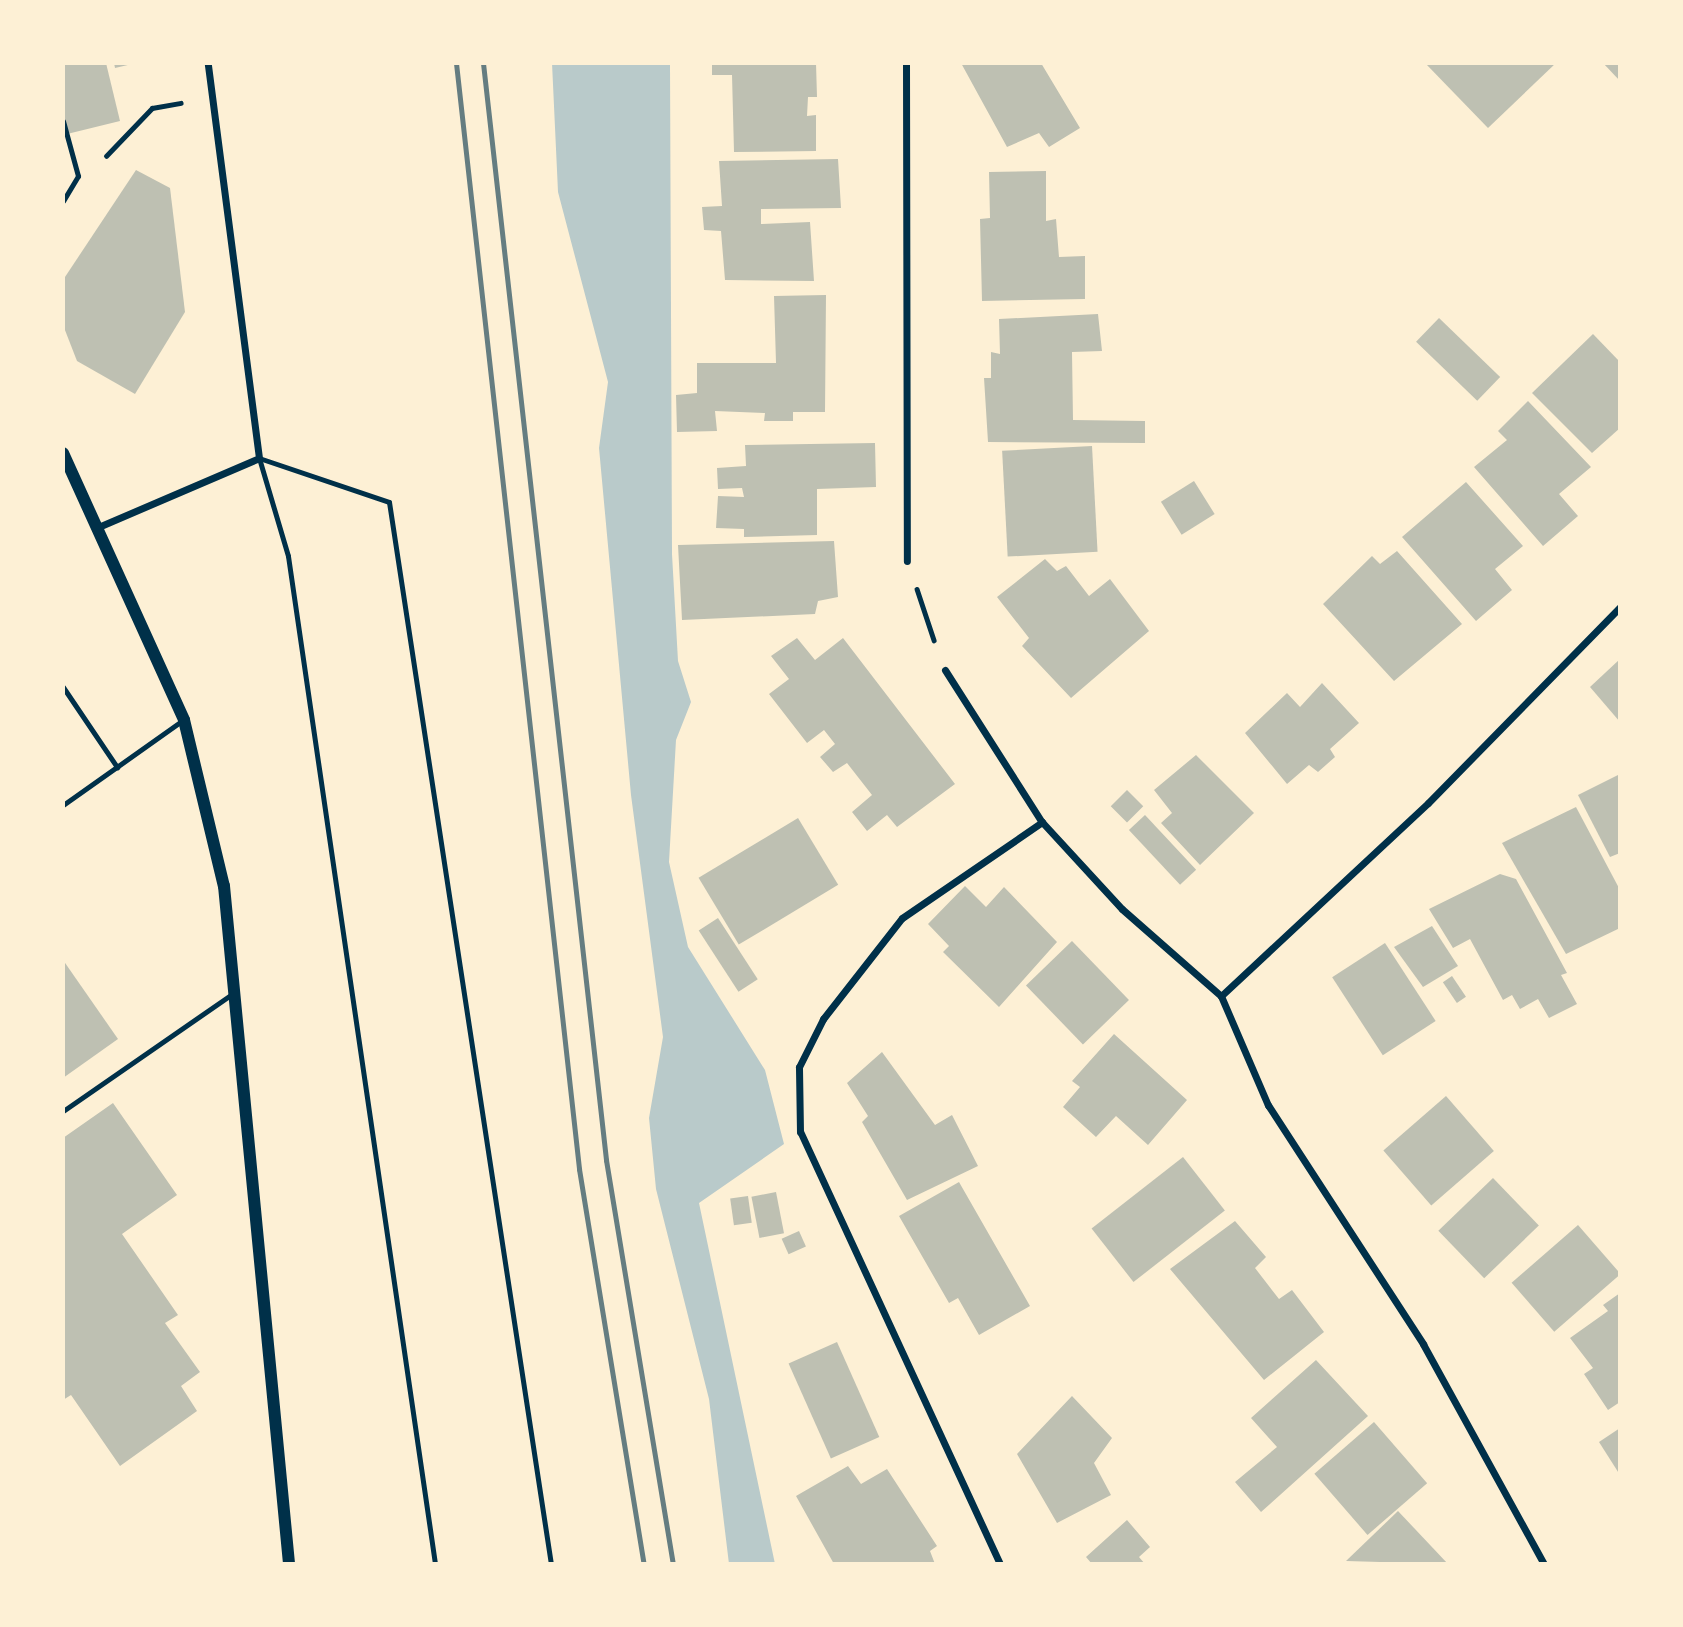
<!DOCTYPE html>
<html>
<head>
<meta charset="utf-8">
<style>
	body { margin:0 }
	#map { position:relative; width:1683px; height:1627px; overflow:hidden; background:#fdf0d5; font-family:"Crimson Pro",serif }
	div>[style] { position:absolute }
	.green>* { inset:0; background:#b9caca }
	.building>* { inset:0; background:#bec0b2; transform-origin:0 0 }
	.path>* { height:4.5px; margin:-2.25px; padding:0 2.25px; transform-origin:2.25px; border-radius:2.25px; background:#003049 }
	.service>* { height:5px; margin:-2.5px; padding:0 2.5px; transform-origin:2.5px; border-radius:2.5px; background:#003049 }
	.minor>* { height:7px; margin:-3.5px; padding:0 3.5px; transform-origin:3.5px; border-radius:3.5px; background:#003049 }
	.tertiary>* { height:12px; margin:-6px; padding:0 6px; transform-origin:6px; border-radius:6px; background:#003049 }
	.rail>* { height:5px; margin:-2.5px; padding:0 2.5px; transform-origin:2.5px; border-radius:2.5px; background:#657d81 }
	span { translate:-50% -50%; white-space:nowrap; text-align:center; line-height:1.15; -webkit-text-stroke:7px #fdf0d5; paint-order:stroke }
	.frame { position:absolute; inset:0; border:65px solid #fdf0d5; pointer-events:none }
</style>
</head>
<body>
<div id="map">
	<div class="green">
		<i style="clip-path:polygon(552px 63px,670px 63px,672px 554px,678px 661px,691px 702px,676px 740px,669px 862px,688px 947px,765px 1070px,784px 1144px,699px 1203px,775px 1564px,729px 1564px,709px 1399px,656px 1189px,649px 1118px,663px 1037px,631px 795px,599px 448px,608px 382px,558px 192px)"></i>
	</div>
	<div class="building">
		<i style="clip-path:polygon(63px 63px,106px 63px,120px 121px,63px 135px)"></i>
		<i style="clip-path:polygon(114px 63px,132px 63px,132px 64px,115px 68px)"></i>
		<i style="clip-path:polygon(712px 63px,816px 63px,817px 97px,808px 97px,807px 116px,816px 115px,816px 151px,734px 152px,732px 75px,712px 75px)"></i>
		<i style="clip-path:polygon(961px 63px,1041px 63px,1080px 128px,1049px 147px,1039px 133px,1007px 147px)"></i>
		<i style="clip-path:polygon(1425px 63px,1556px 63px,1488px 128px)"></i>
		<i style="clip-path:polygon(1603px 63px,1620px 63px,1620px 81px)"></i>
		<i style="clip-path:polygon(838px 159px,841px 208px,761px 209px,761px 224px,810px 222px,814px 281px,725px 280px,721px 231px,704px 230px,702px 207px,722px 206px,719px 161px)"></i>
		<i style="clip-path:polygon(136px 170px,170px 188px,185px 312px,135px 394px,77px 361px,63px 325px,63px 280px)"></i>
		<i style="clip-path:polygon(1046px 171px,1046px 221px,1056px 219px,1059px 257px,1085px 256px,1085px 299px,982px 301px,980px 219px,990px 218px,989px 172px)"></i>
		<i style="clip-path:polygon(826px 295px,825px 412px,793px 412px,793px 421px,764px 421px,765px 413px,715px 411px,717px 431px,677px 432px,676px 395px,697px 393px,697px 363px,776px 363px,774px 296px)"></i>
		<i style="clip-path:polygon(1098px 314px,1102px 351px,1072px 352px,1073px 420px,1145px 421px,1145px 443px,988px 442px,984px 378px,991px 378px,991px 352px,1000px 354px,999px 319px)"></i>
		<i style="left:1439px;top:318px;width:85px;height:33px;rotate:44deg"></i>
		<i style="clip-path:polygon(1593px 334px,1620px 362px,1620px 428px,1592px 453px,1532px 393px)"></i>
		<i style="clip-path:polygon(1528px 401px,1591px 467px,1559px 494px,1578px 516px,1543px 546px,1474px 467px,1507px 440px,1498px 431px)"></i>
		<i style="clip-path:polygon(875px 443px,876px 487px,817px 489px,817px 535px,744px 537px,744px 529px,716px 528px,718px 496px,744px 497px,742px 488px,718px 489px,717px 468px,746px 466px,745px 445px)"></i>
		<i style="left:1092px;top:446px;width:106px;height:90px;rotate:87deg"></i>
		<i style="left:1194px;top:481px;width:39px;height:39px;rotate:58deg"></i>
		<i style="clip-path:polygon(1466px 482px,1523px 546px,1495px 569px,1512px 590px,1476px 621px,1402px 537px)"></i>
		<i style="clip-path:polygon(834px 541px,838px 597px,818px 601px,815px 614px,682px 620px,678px 545px)"></i>
		<i style="clip-path:polygon(1397px 551px,1462px 624px,1394px 681px,1323px 604px,1372px 556px,1380px 564px)"></i>
		<i style="clip-path:polygon(1045px 559px,1057px 571px,1066px 566px,1089px 596px,1110px 579px,1149px 631px,1071px 698px,1022px 646px,1029px 638px,997px 597px)"></i>
		<i style="clip-path:polygon(797px 638px,815px 660px,843px 638px,955px 784px,897px 827px,887px 815px,867px 831px,852px 812px,872px 795px,847px 763px,833px 772px,820px 757px,835px 744px,824px 730px,807px 743px,769px 694px,789px 679px,771px 656px)"></i>
		<i style="clip-path:polygon(1620px 659px,1620px 722px,1590px 687px)"></i>
		<i style="clip-path:polygon(1322px 683px,1359px 723px,1330px 749px,1335px 757px,1318px 772px,1309px 765px,1287px 784px,1245px 733px,1287px 693px,1300px 707px)"></i>
		<i style="clip-path:polygon(1196px 755px,1254px 813px,1200px 865px,1161px 823px,1172px 813px,1154px 790px)"></i>
		<i style="clip-path:polygon(1620px 774px,1620px 853px,1610px 857px,1578px 795px)"></i>
		<i style="left:1127px;top:790px;width:23px;height:23px;rotate:45deg"></i>
		<i style="clip-path:polygon(1576px 807px,1620px 890px,1620px 928px,1566px 954px,1502px 843px)"></i>
		<i style="left:1145px;top:815px;width:75px;height:22px;rotate:47deg"></i>
		<i style="left:798px;top:818px;width:78px;height:116px;rotate:59deg"></i>
		<i style="clip-path:polygon(1500px 874px,1516px 879px,1567px 973px,1561px 975px,1577px 1004px,1549px 1018px,1538px 999px,1520px 1009px,1512px 995px,1503px 1000px,1470px 939px,1453px 948px,1429px 909px)"></i>
		<i style="clip-path:polygon(965px 886px,986px 907px,1004px 887px,1057px 942px,999px 1007px,943px 952px,949px 946px,928px 924px)"></i>
		<i style="left:718px;top:918px;width:73px;height:23px;rotate:57deg"></i>
		<i style="clip-path:polygon(1432px 926px,1458px 966px,1423px 987px,1394px 947px)"></i>
		<i style="left:1072px;top:941px;width:82px;height:64px;rotate:46deg"></i>
		<i style="left:1385px;top:943px;width:93px;height:63px;rotate:57deg"></i>
		<i style="clip-path:polygon(63px 960px,118px 1039px,63px 1078px)"></i>
		<i style="left:1452px;top:976px;width:25px;height:11px;rotate:56deg"></i>
		<i style="clip-path:polygon(1114px 1034px,1187px 1100px,1148px 1145px,1116px 1116px,1096px 1137px,1063px 1107px,1080px 1087px,1072px 1081px)"></i>
		<i style="clip-path:polygon(882px 1052px,935px 1125px,952px 1115px,978px 1166px,907px 1200px,862px 1122px,868px 1116px,847px 1083px)"></i>
		<i style="left:1446px;top:1096px;width:73px;height:83px;rotate:49deg"></i>
		<i style="clip-path:polygon(113px 1103px,177px 1195px,122px 1234px,178px 1315px,165px 1323px,200px 1372px,181px 1386px,197px 1411px,120px 1466px,71px 1395px,63px 1400px,63px 1138px)"></i>
		<i style="left:1183px;top:1157px;width:68px;height:116px;rotate:52deg"></i>
		<i style="left:1493px;top:1178px;width:66px;height:76px;rotate:46deg"></i>
		<i style="clip-path:polygon(959px 1182px,1030px 1306px,979px 1335px,958px 1298px,949px 1303px,899px 1216px)"></i>
		<i style="left:776px;top:1192px;width:42px;height:25px;rotate:79deg"></i>
		<i style="left:748px;top:1196px;width:27px;height:18px;rotate:82deg"></i>
		<i style="clip-path:polygon(1235px 1221px,1266px 1257px,1255px 1268px,1279px 1299px,1292px 1290px,1324px 1332px,1264px 1380px,1170px 1269px)"></i>
		<i style="left:1578px;top:1225px;width:65px;height:88px;rotate:49deg"></i>
		<i style="left:799px;top:1231px;width:17px;height:19px;rotate:66deg"></i>
		<i style="clip-path:polygon(1620px 1293px,1620px 1402px,1608px 1410px,1584px 1374px,1593px 1368px,1570px 1338px,1608px 1311px,1603px 1305px)"></i>
		<i style="left:837px;top:1342px;width:104px;height:53px;rotate:66deg"></i>
		<i style="clip-path:polygon(1316px 1360px,1368px 1416px,1261px 1512px,1235px 1482px,1277px 1447px,1251px 1418px)"></i>
		<i style="clip-path:polygon(1072px 1396px,1112px 1438px,1094px 1463px,1111px 1495px,1057px 1523px,1017px 1454px)"></i>
		<i style="left:1374px;top:1422px;width:81px;height:79px;rotate:49deg"></i>
		<i style="clip-path:polygon(1620px 1428px,1620px 1475px,1599px 1442px)"></i>
		<i style="clip-path:polygon(848px 1466px,861px 1484px,887px 1469px,937px 1546px,930px 1551px,935px 1564px,834px 1564px,796px 1496px)"></i>
		<i style="clip-path:polygon(1398px 1511px,1448px 1564px,1346px 1561px)"></i>
		<i style="clip-path:polygon(1127px 1520px,1150px 1547px,1139px 1557px,1145px 1564px,1092px 1564px,1086px 1557px)"></i>
	</div>
	<div class="path">
		<i style="left:106px;top:156px;width:66px;rotate:-46.2deg"></i>
		<i style="left:152px;top:108px;width:29px;rotate:-10deg"></i>
		<i style="left:917px;top:589px;width:54px;rotate:71.6deg"></i>
	</div>
	<div class="service">
		<i style="left:63px;top:121px;width:57px;rotate:74.7deg"></i>
		<i style="left:78px;top:176px;width:29px;rotate:121deg"></i>
		<i style="left:259px;top:458px;width:137px;rotate:18.7deg"></i>
		<i style="left:389px;top:502px;width:1074px;rotate:81.33deg"></i>
		<i style="left:259px;top:458px;width:102px;rotate:73.5deg"></i>
		<i style="left:288px;top:556px;width:1019px;rotate:81.7deg"></i>
		<i style="left:63px;top:687px;width:97px;rotate:56deg"></i>
		<i style="left:63px;top:805px;width:147px;rotate:-35.3deg"></i>
		<i style="left:63px;top:1111px;width:206px;rotate:-34.7deg"></i>
	</div>
	<div class="minor">
		<i style="left:906px;top:63px;width:498px;rotate:89.9deg"></i>
		<i style="left:96px;top:528px;width:177px;rotate:-23.2deg"></i>
		<i style="left:259px;top:458px;width:398px;rotate:-97.4deg"></i>
		<i style="left:945px;top:670px;width:180px;rotate:57.5deg"></i>
		<i style="left:1042px;top:822px;width:118px;rotate:47.4deg"></i>
		<i style="left:1122px;top:909px;width:132px;rotate:41.3deg"></i>
		<i style="left:1221px;top:996px;width:119px;rotate:66.7deg"></i>
		<i style="left:1268px;top:1105px;width:285px;rotate:57deg"></i>
		<i style="left:1423px;top:1344px;width:251px;rotate:61.2deg"></i>
		<i style="left:1221px;top:996px;width:283px;rotate:-43deg"></i>
		<i style="left:1428px;top:803px;width:274px;rotate:-45.6deg"></i>
		<i style="left:1000px;top:1564px;width:476px;rotate:-114.8deg"></i>
		<i style="left:800px;top:1132px;width:65px;rotate:-90.9deg"></i>
		<i style="left:799px;top:1067px;width:54px;rotate:-63.4deg"></i>
		<i style="left:823px;top:1019px;width:128px;rotate:-52deg"></i>
		<i style="left:902px;top:918px;width:170px;rotate:-34.4deg"></i>
	</div>
	<div class="tertiary">
		<i style="left:63px;top:453px;width:293px;rotate:65.6deg"></i>
		<i style="left:184px;top:720px;width:171px;rotate:76.5deg"></i>
		<i style="left:224px;top:886px;width:681px;rotate:84.52deg"></i>
	</div>
	<div class="rail">
		<i style="left:456px;top:63px;width:1113px;rotate:83.65deg"></i>
		<i style="left:579px;top:1169px;width:400px;rotate:80.7deg"></i>
		<i style="left:483px;top:63px;width:1104px;rotate:83.6deg"></i>
		<i style="left:606px;top:1160px;width:410px;rotate:80.6deg"></i>
	</div>
	<div class="frame"></div>
</div>
</body>
</html>
